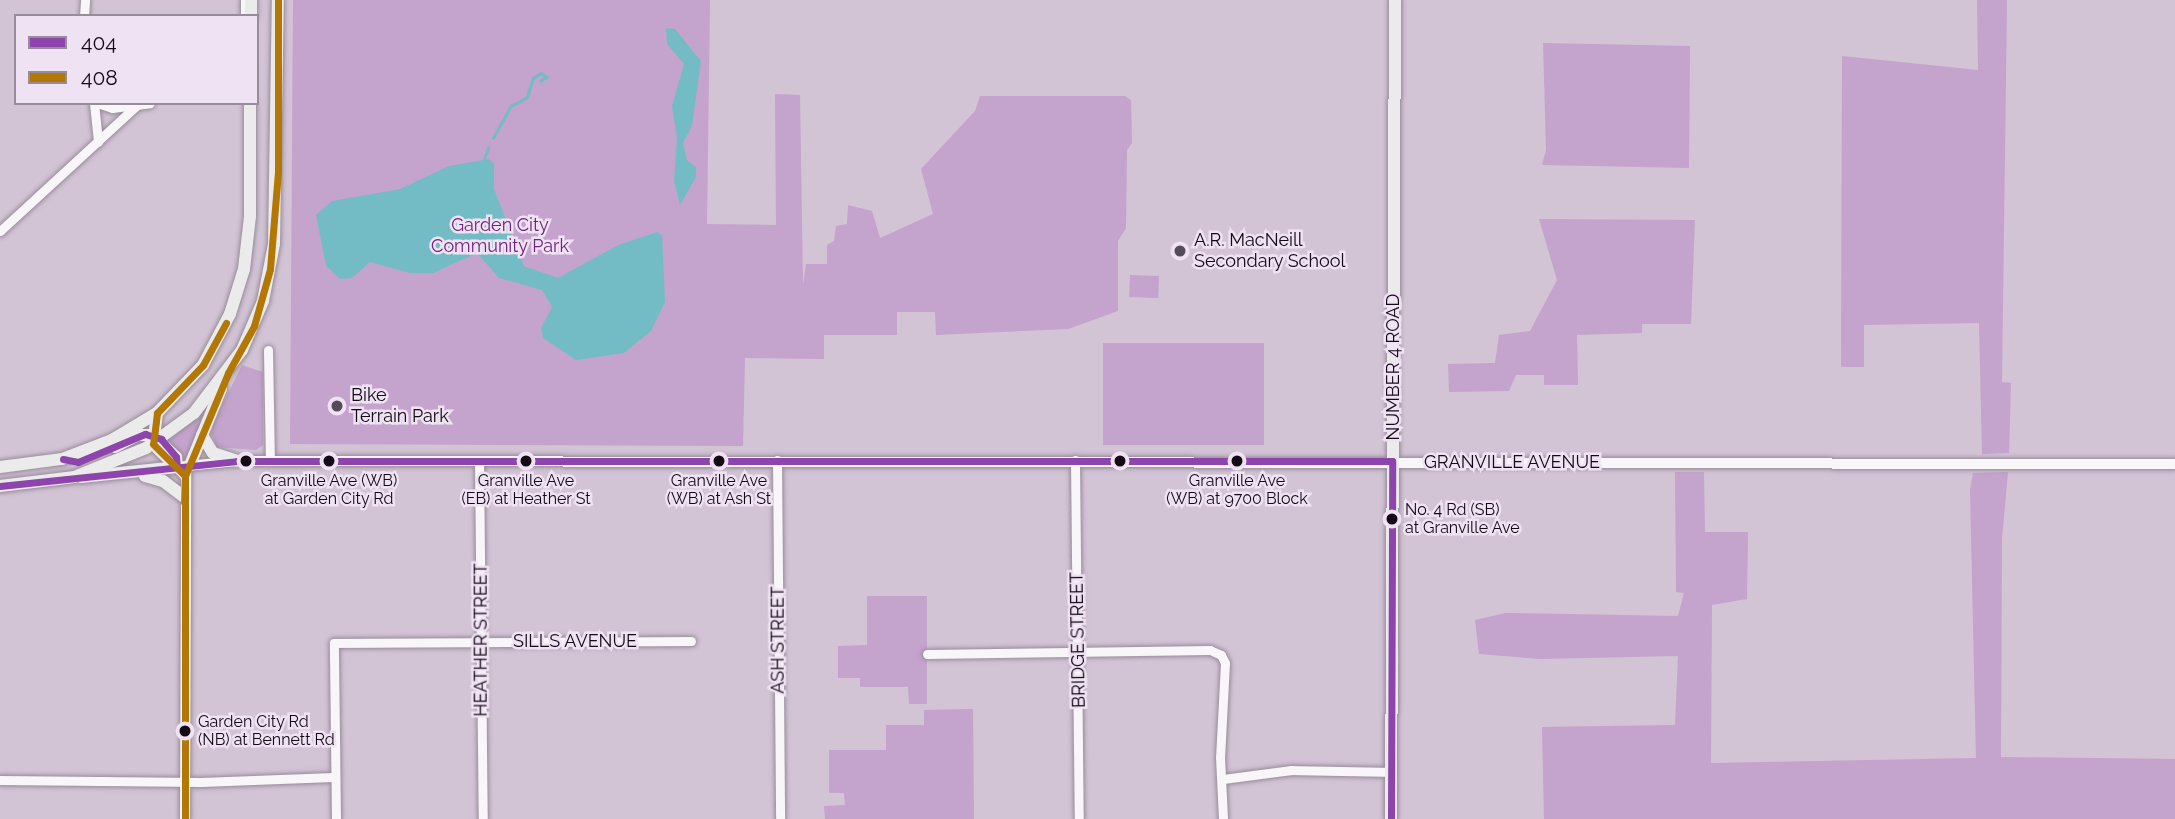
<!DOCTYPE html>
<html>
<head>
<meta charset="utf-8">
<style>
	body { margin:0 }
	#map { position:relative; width:2175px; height:819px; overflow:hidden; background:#d2c3d5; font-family:Raleway,sans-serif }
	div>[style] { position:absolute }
	.green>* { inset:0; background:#c4a3cc; transform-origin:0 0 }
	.water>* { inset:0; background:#73bcc6 }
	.stream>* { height:2.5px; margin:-1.25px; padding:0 1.25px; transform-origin:1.25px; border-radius:1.25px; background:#73bcc6 }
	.roads { filter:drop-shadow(0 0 2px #978c99) drop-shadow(0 0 2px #978c99) }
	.minor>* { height:9px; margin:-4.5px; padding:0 4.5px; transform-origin:4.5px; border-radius:4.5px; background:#f8f6f9 }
	.tertiary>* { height:10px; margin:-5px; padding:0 5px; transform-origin:5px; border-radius:5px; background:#f8f6f9 }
	.secondary>* { height:12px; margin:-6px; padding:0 6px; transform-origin:6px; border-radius:6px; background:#ecebeb }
	.bus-1>* { height:7px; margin:-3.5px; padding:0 3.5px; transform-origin:3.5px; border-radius:3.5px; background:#8e44ad }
	.bus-2>* { height:7px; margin:-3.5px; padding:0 3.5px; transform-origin:3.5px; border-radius:3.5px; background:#b37706 }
	.dots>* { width:19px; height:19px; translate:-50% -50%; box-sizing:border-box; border:4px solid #efe2f2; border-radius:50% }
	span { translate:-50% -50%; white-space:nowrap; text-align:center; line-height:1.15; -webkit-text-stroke:5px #efe2f2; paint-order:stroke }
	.bus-label { font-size:16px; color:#130a15 }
	.left { translate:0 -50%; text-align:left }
	.park-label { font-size:18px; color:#6e257f }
	.poi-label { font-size:18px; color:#130a15 }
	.street-label { font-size:18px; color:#130a15 }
	.legend { position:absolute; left:14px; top:14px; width:245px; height:91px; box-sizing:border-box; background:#efe2f2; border:2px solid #978c9a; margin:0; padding:9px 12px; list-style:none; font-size:21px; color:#130a15 }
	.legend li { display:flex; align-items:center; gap:14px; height:35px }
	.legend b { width:35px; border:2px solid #978c9a }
</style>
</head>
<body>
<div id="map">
	<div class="green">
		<i style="clip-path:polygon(293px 0,710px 0,707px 224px,776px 225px,775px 94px,800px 95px,803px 285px,806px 264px,827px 264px,827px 245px,834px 241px,836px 226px,847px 224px,848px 205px,872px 211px,880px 238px,933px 214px,921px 169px,975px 111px,980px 96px,1125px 96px,1131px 100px,1132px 143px,1127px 150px,1126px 228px,1118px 241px,1118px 311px,1068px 329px,936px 335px,935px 312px,897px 312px,897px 335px,824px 335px,824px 359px,745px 358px,743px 446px,290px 444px)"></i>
		<i style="clip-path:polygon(1977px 0,2007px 0,2002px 382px,2011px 383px,2009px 453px,1982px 454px,1979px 323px,1864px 325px,1864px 367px,1841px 367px,1842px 56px,1978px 70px)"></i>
		<i style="clip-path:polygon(1543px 43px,1690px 46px,1689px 168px,1542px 165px,1546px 150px)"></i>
		<i style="clip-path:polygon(1539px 219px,1695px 220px,1691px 324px,1642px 324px,1642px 333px,1577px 335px,1578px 385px,1544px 385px,1544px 375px,1516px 375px,1509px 391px,1449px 392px,1448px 364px,1495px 363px,1499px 335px,1530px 331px,1557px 280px)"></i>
		<i style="left:1130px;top:275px;width:29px;height:22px;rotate:2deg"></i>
		<i style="left:1103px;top:343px;width:161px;height:102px"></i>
		<i style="clip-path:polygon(242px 365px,263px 372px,263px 445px,256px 450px,217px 447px,210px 430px)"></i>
		<i style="clip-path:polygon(207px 410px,187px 458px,182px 457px,168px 441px)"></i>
		<i style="clip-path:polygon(1675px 472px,1704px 472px,1705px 532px,1748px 532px,1747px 599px,1712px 605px,1711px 763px,1976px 758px,1970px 490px,1973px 473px,2008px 472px,2002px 539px,2001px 757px,2175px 759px,2175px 819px,1544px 819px,1542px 727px,1675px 725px,1678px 656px,1540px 659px,1479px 654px,1475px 620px,1506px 613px,1678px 616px,1684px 593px,1676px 592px)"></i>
		<i style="clip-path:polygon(867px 596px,927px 596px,927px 704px,909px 704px,908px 687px,860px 687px,860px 678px,838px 678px,838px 646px,867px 645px)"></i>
		<i style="clip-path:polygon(973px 709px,974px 819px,825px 819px,824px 806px,845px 805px,844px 793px,829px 793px,829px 750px,886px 750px,886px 725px,924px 725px,924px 710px)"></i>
	</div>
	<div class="water">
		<i style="clip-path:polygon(666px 28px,675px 29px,701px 61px,692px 126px,683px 143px,687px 160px,696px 167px,696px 177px,680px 205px,674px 181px,677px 138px,672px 106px,684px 64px,667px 44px)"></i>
		<i style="clip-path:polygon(489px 159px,494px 164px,494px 189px,524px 266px,558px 278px,618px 245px,657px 232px,662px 235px,665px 302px,651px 331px,624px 353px,576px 360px,543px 338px,541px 328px,552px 307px,542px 290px,499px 278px,477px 253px,433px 273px,410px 273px,370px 262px,352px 278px,340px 279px,326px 266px,316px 215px,332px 201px,400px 189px,449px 166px)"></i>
	</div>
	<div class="stream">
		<i style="left:493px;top:138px;width:37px;rotate:-61deg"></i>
		<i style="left:511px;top:106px;width:18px;rotate:-29deg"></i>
		<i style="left:527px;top:97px;width:20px;rotate:-72deg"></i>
		<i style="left:533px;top:78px;width:9px;rotate:-32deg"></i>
		<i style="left:541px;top:73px;width:7px;rotate:34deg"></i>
		<i style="left:547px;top:77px;width:7px;rotate:146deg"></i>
		<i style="left:484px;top:159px;width:12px;rotate:-70deg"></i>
	</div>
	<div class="roads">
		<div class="minor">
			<i style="left:84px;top:16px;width:16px;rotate:-86deg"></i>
			<i style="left:245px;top:16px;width:16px;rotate:-90deg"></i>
			<i style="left:94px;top:103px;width:39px;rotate:84deg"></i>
			<i style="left:97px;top:103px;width:16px;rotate:18deg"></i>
			<i style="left:112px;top:108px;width:38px;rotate:-7deg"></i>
			<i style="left:0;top:231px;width:186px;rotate:-42.6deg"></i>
			<i style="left:268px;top:350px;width:111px;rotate:89deg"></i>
			<i style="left:479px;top:460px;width:359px;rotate:89.4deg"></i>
			<i style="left:777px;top:460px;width:359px;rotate:89.5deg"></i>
			<i style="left:1075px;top:460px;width:359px;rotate:89.4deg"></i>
			<i style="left:927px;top:654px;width:283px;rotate:-0.8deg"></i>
			<i style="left:1210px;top:650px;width:12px;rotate:24deg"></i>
			<i style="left:1221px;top:655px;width:9px;rotate:63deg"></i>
			<i style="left:1225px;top:663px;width:94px;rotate:93deg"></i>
			<i style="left:1220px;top:757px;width:62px;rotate:87.2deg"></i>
			<i style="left:1223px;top:779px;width:69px;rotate:-7.5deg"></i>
			<i style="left:1291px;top:770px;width:100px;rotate:1.1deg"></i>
			<i style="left:0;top:780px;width:201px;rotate:0.6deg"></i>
			<i style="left:201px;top:782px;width:132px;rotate:-2.2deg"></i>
			<i style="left:336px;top:819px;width:176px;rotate:-90.7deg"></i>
			<i style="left:334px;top:643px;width:357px;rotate:-0.3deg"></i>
		</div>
		<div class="tertiary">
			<i style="left:185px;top:476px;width:12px;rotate:-132deg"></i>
			<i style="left:177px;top:467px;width:60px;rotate:-5.7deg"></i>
			<i style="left:237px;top:461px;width:1938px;rotate:0.09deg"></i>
			<i style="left:185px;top:819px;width:347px;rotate:-89.8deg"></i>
		</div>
		<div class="secondary">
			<i style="left:251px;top:16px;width:16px;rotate:-90deg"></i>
			<i style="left:157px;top:413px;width:31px;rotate:97deg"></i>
			<i style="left:153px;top:444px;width:33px;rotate:44deg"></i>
			<i style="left:202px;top:435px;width:21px;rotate:59deg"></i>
			<i style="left:213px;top:453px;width:25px;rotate:18deg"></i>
			<i style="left:115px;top:447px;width:26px;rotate:-28deg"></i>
			<i style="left:138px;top:435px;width:15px"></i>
			<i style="left:153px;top:435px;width:32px;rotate:44deg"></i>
			<i style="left:176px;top:457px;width:10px;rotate:84deg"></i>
			<i style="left:190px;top:465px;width:82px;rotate:-67.8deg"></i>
			<i style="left:0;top:467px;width:63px;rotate:-7.4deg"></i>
			<i style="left:62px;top:459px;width:53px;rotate:-20.8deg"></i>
			<i style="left:112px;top:440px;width:52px;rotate:-31deg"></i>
			<i style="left:157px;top:413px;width:66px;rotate:-46.2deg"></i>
			<i style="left:203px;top:365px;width:58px;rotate:-62.1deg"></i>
			<i style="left:230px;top:314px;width:47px;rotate:-72.7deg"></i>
			<i style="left:244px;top:269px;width:53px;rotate:-83.5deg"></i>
			<i style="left:250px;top:216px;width:113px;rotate:-90deg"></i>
			<i style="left:145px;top:476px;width:19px;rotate:16deg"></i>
			<i style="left:163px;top:481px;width:26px;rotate:37deg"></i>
			<i style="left:81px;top:477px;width:97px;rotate:-5.9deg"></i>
			<i style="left:0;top:486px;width:75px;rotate:-6.9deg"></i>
			<i style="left:74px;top:477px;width:78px;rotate:-21.9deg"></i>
			<i style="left:146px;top:448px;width:59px;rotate:-36.1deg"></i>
			<i style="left:194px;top:413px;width:79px;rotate:-52.7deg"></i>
			<i style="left:242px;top:350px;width:53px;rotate:-66.8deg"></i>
			<i style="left:263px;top:301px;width:58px;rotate:-79.1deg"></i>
			<i style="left:274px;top:244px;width:244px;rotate:-89.1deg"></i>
			<i style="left:1391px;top:819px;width:819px;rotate:-89.72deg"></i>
		</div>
	</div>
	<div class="bus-1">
		<i style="left:63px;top:459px;width:15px;rotate:11deg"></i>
		<i style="left:78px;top:462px;width:73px;rotate:-22.7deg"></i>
		<i style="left:145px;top:434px;width:17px;rotate:17deg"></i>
		<i style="left:161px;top:439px;width:23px;rotate:50deg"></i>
		<i style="left:176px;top:457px;width:10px;rotate:84deg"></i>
		<i style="left:0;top:486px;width:238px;rotate:-6deg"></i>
		<i style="left:237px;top:461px;width:1155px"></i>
		<i style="left:1391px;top:819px;width:358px;rotate:-89.8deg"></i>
	</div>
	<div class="bus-2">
		<i style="left:157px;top:413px;width:31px;rotate:97deg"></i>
		<i style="left:153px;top:444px;width:45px;rotate:45deg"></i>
		<i style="left:185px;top:476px;width:26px;rotate:92deg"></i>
		<i style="left:157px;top:413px;width:66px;rotate:-46.2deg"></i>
		<i style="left:203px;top:365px;width:48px;rotate:-61.3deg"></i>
		<i style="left:185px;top:819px;width:343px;rotate:-90deg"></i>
		<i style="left:185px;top:476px;width:112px;rotate:-67.3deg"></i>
		<i style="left:228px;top:373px;width:54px;rotate:-61deg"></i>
		<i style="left:254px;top:326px;width:59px;rotate:-74.3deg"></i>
		<i style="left:270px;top:269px;width:97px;rotate:-85.3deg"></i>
		<i style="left:278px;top:172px;width:172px;rotate:-90deg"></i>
	</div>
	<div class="dots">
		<i style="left:1180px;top:251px;background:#564b58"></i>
		<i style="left:337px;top:406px;background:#564b58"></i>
		<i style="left:246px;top:461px;background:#130a15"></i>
		<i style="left:329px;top:461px;background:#130a15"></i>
		<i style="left:526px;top:461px;background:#130a15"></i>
		<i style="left:719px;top:461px;background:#130a15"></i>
		<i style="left:1120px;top:461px;background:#130a15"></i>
		<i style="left:1237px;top:461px;background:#130a15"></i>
		<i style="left:1392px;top:519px;background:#130a15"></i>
		<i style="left:185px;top:731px;background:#130a15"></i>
	</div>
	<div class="bus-label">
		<span style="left:329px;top:490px">Granville Ave (WB)<br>at Garden City Rd</span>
		<span style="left:526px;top:490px">Granville Ave<br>(EB) at Heather St</span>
		<span style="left:719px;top:490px">Granville Ave<br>(WB) at Ash St</span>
		<span style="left:1237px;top:490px">Granville Ave<br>(WB) at 9700 Block</span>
		<span class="left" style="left:1405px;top:519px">No. 4 Rd (SB)<br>at Granville Ave</span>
		<span class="left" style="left:198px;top:731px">Garden City Rd<br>(NB) at Bennett Rd</span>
	</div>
	<div class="park-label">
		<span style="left:500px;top:236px">Garden City<br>Community Park</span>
	</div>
	<div class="poi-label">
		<span class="left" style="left:1194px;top:251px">A.R. MacNeill<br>Secondary School</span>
		<span class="left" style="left:351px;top:406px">Bike<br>Terrain Park</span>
	</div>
	<div class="street-label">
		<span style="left:1393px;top:367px;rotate:-90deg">NUMBER 4 ROAD</span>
		<span style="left:1512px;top:462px">GRANVILLE AVENUE</span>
		<span style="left:481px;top:640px;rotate:-90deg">HEATHER STREET</span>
		<span style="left:778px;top:640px;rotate:-90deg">ASH STREET</span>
		<span style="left:1078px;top:640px;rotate:-91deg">BRIDGE STREET</span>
		<span style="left:575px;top:641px">SILLS AVENUE</span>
	</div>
	<ul class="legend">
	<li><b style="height:9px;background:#8e44ad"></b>404</li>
	<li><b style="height:9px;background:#b37706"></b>408</li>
	</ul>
</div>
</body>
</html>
